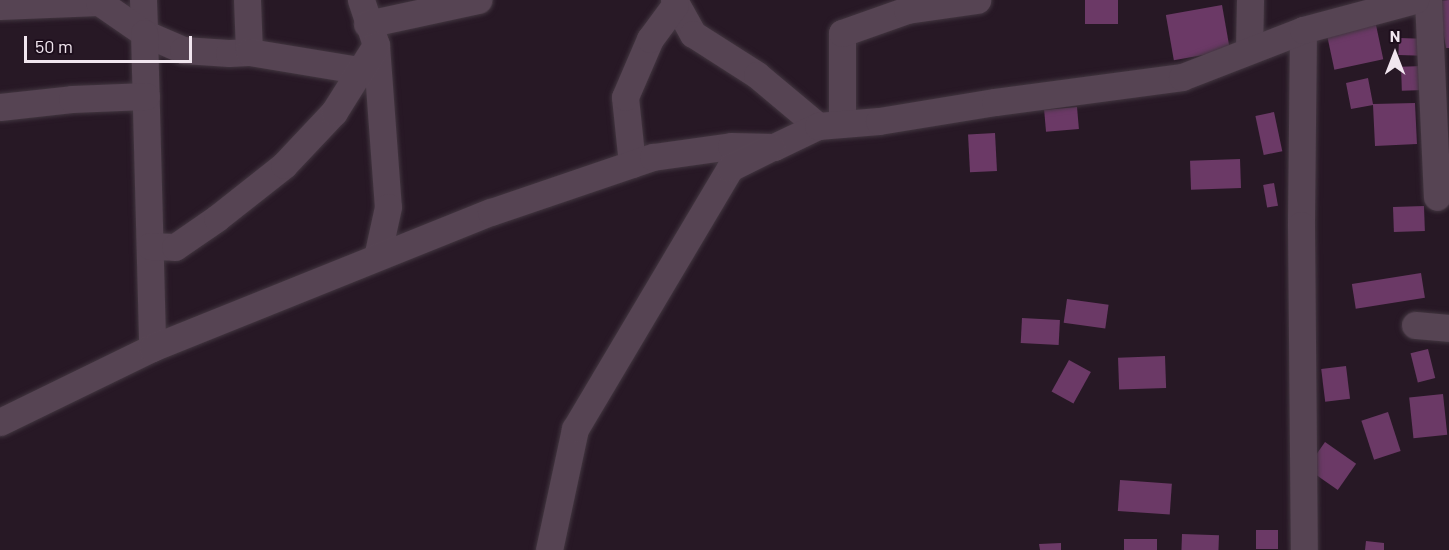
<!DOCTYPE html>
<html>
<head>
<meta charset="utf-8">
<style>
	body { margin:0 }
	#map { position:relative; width:1449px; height:550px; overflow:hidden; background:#271825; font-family:Barlow,sans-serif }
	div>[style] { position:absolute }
	.building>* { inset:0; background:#6b3966; transform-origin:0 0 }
	.roads { filter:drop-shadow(0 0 2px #423640) drop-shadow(0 0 2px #423640) }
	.minor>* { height:27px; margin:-13.5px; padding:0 13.5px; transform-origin:13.5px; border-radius:13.5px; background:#564453 }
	span { translate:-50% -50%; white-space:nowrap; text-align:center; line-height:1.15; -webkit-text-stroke:5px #1d0e1c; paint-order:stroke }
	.north { position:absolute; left:1365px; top:24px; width:60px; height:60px; -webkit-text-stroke:4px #1d0e1c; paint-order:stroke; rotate:0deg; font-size:16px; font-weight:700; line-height:24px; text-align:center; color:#f1e6ef }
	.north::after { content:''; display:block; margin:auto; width:21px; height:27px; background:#f1e6ef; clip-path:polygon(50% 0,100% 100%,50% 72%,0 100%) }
	.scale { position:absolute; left:24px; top:36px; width:168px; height:27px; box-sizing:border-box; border:3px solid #f1e6ef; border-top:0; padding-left:8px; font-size:18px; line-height:21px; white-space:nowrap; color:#f1e6ef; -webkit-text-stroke:4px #1d0e1c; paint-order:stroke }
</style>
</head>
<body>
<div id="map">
	<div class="building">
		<i style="left:1085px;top:0;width:33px;height:24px"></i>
		<i style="clip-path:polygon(1449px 0,1449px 48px,1446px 48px,1438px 1px)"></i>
		<i style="left:1222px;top:5px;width:46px;height:57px;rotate:80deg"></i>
		<i style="left:1376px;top:25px;width:35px;height:50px;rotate:78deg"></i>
		<i style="left:1399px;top:38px;width:24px;height:17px;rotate:2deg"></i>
		<i style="left:1423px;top:66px;width:24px;height:22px;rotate:88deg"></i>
		<i style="clip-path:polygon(1368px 78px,1373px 104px,1415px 103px,1417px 144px,1375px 146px,1373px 105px,1351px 109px,1346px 83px)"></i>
		<i style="left:1077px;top:107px;width:22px;height:33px;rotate:85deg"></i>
		<i style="left:1274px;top:112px;width:40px;height:19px;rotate:78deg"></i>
		<i style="left:995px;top:133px;width:38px;height:27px;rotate:87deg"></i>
		<i style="left:1240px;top:159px;width:29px;height:50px;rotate:88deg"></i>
		<i style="left:1274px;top:183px;width:23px;height:11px;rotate:80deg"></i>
		<i style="left:1424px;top:206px;width:25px;height:31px;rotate:88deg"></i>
		<i style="left:1421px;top:273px;width:25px;height:70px;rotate:81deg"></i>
		<i style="left:1067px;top:299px;width:42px;height:24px;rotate:8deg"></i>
		<i style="left:1022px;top:318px;width:38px;height:25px;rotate:3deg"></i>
		<i style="left:1428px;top:349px;width:30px;height:18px;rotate:76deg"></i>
		<i style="left:1165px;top:356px;width:32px;height:47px;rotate:88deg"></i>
		<i style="left:1069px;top:360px;width:25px;height:36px;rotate:29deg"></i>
		<i style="left:1346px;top:366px;width:33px;height:25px;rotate:83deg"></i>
		<i style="left:1443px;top:394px;width:41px;height:34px;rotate:84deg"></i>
		<i style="left:1388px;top:412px;width:41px;height:28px;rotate:72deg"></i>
		<i style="left:1325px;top:442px;width:38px;height:32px;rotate:35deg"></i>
		<i style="left:1120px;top:480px;width:52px;height:31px;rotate:4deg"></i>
		<i style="left:1278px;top:530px;width:19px;height:22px;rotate:90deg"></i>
		<i style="left:1182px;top:534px;width:37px;height:16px;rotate:2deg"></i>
		<i style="left:1157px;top:539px;width:11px;height:33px;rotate:90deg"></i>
		<i style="clip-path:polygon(1366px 541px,1384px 543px,1384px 550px,1365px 550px)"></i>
		<i style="clip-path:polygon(1061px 543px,1061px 550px,1040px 550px,1039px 544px)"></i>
	</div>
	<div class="roads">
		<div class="minor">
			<i style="left:143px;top:0;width:33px;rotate:88deg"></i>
			<i style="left:144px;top:33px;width:43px;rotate:23.6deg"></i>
			<i style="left:183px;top:50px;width:46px;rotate:3.7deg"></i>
			<i style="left:229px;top:53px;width:20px;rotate:-3deg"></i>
			<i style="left:249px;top:52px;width:52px;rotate:-92.2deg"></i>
			<i style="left:361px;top:0;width:47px;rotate:71.6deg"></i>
			<i style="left:376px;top:45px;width:162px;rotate:85.8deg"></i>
			<i style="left:388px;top:207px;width:51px;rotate:102.4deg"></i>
			<i style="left:674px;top:0;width:39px;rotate:61deg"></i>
			<i style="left:693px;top:34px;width:76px;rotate:32.6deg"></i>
			<i style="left:757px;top:75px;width:80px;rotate:39.9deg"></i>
			<i style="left:1428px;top:0;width:197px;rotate:87.4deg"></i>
			<i style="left:0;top:6px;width:99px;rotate:-2.3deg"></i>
			<i style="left:99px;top:2px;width:55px;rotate:34.6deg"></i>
			<i style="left:144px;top:33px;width:315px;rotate:88.5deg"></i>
			<i style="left:367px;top:24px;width:114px;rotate:-12.2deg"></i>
			<i style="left:1303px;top:30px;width:195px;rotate:90.6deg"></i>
			<i style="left:1301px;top:225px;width:325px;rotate:89.5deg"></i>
			<i style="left:1249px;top:49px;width:49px;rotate:-88.8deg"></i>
			<i style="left:249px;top:52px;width:110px;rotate:9.4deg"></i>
			<i style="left:0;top:107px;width:72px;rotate:-6.3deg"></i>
			<i style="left:72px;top:99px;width:74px;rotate:-2.3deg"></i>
			<i style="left:842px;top:124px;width:91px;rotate:-90deg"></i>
			<i style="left:842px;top:33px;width:69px;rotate:-19.5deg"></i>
			<i style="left:907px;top:10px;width:71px;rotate:-8.1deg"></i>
			<i style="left:632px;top:164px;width:67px;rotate:-96deg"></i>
			<i style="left:625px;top:97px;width:63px;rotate:-66.7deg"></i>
			<i style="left:650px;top:39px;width:42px;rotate:-53.7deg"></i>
			<i style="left:150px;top:246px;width:25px;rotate:2deg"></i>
			<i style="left:175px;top:247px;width:51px;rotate:-34.6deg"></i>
			<i style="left:217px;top:218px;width:85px;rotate:-38.3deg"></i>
			<i style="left:284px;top:165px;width:73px;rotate:-46.7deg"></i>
			<i style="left:334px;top:112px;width:79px;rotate:-57.9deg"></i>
			<i style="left:1415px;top:325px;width:34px;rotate:5deg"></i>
			<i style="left:0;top:422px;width:169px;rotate:-26deg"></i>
			<i style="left:152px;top:348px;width:365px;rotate:-21.9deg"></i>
			<i style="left:491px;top:212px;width:171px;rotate:-18.8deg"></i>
			<i style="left:653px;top:157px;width:79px;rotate:-8deg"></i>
			<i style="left:731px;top:146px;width:43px;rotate:1.3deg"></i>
			<i style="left:774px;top:147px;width:49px;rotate:-25.5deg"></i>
			<i style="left:818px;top:126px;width:61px;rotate:-4.7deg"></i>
			<i style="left:879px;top:121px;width:118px;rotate:-9.3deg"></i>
			<i style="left:995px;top:102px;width:189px;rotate:-7.6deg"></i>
			<i style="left:1182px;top:77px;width:130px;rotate:-21.2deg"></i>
			<i style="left:1303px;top:30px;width:116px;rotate:-15deg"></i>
			<i style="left:549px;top:550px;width:124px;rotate:-77.9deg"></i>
			<i style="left:575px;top:429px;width:304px;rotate:-59.3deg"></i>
			<i style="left:730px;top:168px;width:45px;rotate:-26.6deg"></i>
		</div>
	</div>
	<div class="north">N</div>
	<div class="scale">50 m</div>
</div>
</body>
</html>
